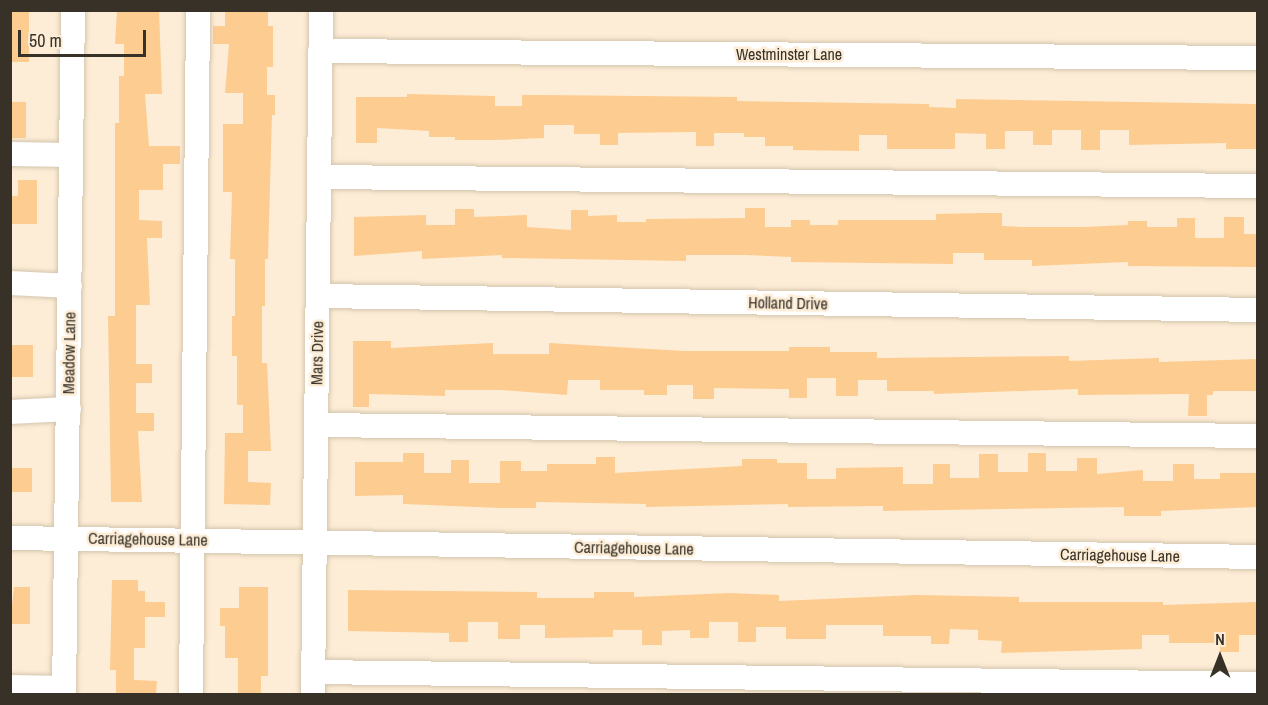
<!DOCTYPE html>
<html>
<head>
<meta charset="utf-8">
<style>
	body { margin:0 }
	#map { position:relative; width:1268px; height:705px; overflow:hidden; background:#fdedd6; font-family:"Archivo Narrow",sans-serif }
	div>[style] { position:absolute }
	.building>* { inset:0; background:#fdcc91; transform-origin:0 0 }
	.roads { filter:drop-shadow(0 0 2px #d4c5ae) drop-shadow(0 0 2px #d4c5ae) }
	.minor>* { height:24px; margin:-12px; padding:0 12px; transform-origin:12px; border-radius:12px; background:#fff }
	span { translate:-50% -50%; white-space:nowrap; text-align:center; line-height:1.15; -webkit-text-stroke:5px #fdedd6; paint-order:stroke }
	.street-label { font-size:16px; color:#373128 }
	.frame { position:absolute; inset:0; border:12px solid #373128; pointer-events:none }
	.north { position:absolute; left:1190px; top:627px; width:60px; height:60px; -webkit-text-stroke:4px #fdedd6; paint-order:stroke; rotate:0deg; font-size:16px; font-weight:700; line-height:24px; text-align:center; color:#373128 }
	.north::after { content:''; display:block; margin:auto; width:21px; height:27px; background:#373128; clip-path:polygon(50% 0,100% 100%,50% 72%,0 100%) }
	.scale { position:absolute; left:18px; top:30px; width:128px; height:27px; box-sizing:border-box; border:3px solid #373128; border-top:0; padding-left:8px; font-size:18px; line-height:21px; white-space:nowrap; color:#373128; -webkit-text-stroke:4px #fdedd6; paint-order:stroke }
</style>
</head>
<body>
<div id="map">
	<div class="building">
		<i style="left:10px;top:10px;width:19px;height:52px"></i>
		<i style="clip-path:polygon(117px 10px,159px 10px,162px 94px,145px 94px,149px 146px,180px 146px,180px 164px,163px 164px,163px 190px,139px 190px,139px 220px,162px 221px,162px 238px,147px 238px,150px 305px,136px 305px,136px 364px,152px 364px,152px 383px,136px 383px,136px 413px,154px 413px,154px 431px,138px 431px,142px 502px,111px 502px,108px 316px,115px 316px,115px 123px,119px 123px,119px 76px,124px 76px,124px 44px,115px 44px)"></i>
		<i style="clip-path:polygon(225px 10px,268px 10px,268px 26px,273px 26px,273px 67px,267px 67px,267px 95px,275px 95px,275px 115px,272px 115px,268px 259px,265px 259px,265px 306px,262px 306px,262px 363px,267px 363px,271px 451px,248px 451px,248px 482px,271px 483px,270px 505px,224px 504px,225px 433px,243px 433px,243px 405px,237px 405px,237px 356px,232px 356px,232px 316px,235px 316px,235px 259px,230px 259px,232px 192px,223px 192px,223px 124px,243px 124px,243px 93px,225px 93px,229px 44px,213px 44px,213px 26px,225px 26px)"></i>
		<i style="clip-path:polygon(407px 94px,495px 96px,495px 106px,522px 106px,522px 95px,544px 95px,737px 97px,737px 101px,929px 104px,929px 107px,956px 108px,956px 99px,1257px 104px,1257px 149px,1226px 149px,1226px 143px,1129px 145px,1129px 130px,1100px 130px,1100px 150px,1081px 150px,1081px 130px,1052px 130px,1052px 145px,1033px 145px,1033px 131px,1005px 131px,1005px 149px,986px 149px,986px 134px,955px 133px,955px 149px,887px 149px,887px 135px,859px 135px,859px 151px,793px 150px,793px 146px,765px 146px,765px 137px,744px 137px,744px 133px,714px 133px,714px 146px,696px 146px,696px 132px,618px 133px,618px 145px,600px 145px,600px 134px,574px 134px,574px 125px,544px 125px,544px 138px,495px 140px,455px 140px,455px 137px,429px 137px,429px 131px,377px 128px,377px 143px,356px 143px,356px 97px,407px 97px)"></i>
		<i style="left:10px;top:102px;width:16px;height:36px"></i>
		<i style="clip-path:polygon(18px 180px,37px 180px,37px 224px,10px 224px,10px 196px,18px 196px)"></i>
		<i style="clip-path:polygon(745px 208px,765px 208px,765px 227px,791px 227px,791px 220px,810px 220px,810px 225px,838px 225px,838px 220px,936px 220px,936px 214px,984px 213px,1002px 213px,1002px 226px,1021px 227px,1083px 227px,1128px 225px,1128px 221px,1147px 221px,1147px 227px,1177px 227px,1177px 218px,1195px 218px,1195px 238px,1224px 238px,1224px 217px,1244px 217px,1244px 234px,1257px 234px,1257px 267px,1128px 266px,1128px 262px,1032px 266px,1032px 260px,984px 260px,984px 253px,953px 253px,953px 264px,791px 262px,791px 257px,745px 255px,686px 255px,686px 261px,502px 258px,502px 255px,422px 259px,422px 251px,354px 256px,354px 217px,426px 215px,426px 225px,455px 225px,455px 209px,474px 209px,474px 217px,527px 215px,527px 227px,571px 230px,571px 210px,588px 210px,588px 216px,617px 215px,617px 222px,646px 222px,646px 219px,745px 218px)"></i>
		<i style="clip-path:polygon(353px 341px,391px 341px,391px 348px,493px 343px,493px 354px,549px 354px,549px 343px,684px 351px,789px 351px,789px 347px,830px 347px,830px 352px,877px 352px,877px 358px,1069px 356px,1069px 361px,1159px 358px,1159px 362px,1257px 359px,1257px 391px,1213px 391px,1213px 395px,1207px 395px,1207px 416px,1188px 416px,1189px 394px,1078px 395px,1078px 389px,934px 394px,934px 391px,887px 391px,887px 380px,858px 380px,858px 396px,836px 396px,836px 378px,807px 378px,807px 398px,789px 398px,789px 389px,714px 388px,714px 399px,693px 399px,693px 385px,667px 385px,667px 395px,644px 395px,644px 390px,600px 390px,600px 380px,568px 380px,567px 395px,500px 390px,445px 390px,445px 396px,369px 394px,369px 407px,353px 407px)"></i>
		<i style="left:10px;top:345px;width:23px;height:32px"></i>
		<i style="clip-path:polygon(403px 453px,424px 453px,424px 473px,451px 473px,451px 460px,469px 460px,469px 483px,500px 483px,500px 461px,521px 461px,521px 471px,547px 471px,547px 464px,596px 464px,596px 457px,615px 457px,615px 473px,742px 466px,742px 459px,777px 459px,777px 463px,807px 463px,807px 479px,836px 479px,836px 468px,903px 467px,903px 484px,933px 484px,933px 464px,950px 464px,950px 478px,979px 478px,979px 454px,998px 454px,998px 472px,1028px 472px,1028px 453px,1046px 453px,1046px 471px,1077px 471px,1077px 458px,1097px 458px,1097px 474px,1143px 470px,1143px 481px,1173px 481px,1173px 464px,1194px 464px,1194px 479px,1220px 479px,1220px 473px,1257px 473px,1257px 507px,1161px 511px,1161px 516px,1124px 516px,1124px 507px,883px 511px,883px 506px,788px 507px,788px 504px,646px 507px,646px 504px,536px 502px,536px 508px,500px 508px,403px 504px,403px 495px,355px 496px,355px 462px,403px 462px)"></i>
		<i style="left:10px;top:468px;width:22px;height:24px"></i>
		<i style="clip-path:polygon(112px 580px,138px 580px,138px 591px,145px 591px,145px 602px,165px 602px,165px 617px,145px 617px,145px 648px,134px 648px,134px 680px,157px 681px,156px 694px,116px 694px,116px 670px,110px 670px)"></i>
		<i style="clip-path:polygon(14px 587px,30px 587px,30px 624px,10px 624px)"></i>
		<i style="clip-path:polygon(239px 587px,268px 587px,268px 676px,261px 676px,261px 694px,238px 694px,238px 658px,225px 658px,225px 626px,220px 626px,220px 608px,239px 608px)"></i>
		<i style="clip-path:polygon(348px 590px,537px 592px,537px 598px,594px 598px,594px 592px,634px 592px,634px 597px,730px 593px,779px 595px,779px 601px,917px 595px,1019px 597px,1019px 602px,1163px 602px,1163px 605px,1257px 602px,1257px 635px,1239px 635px,1239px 652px,1220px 652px,1220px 643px,1169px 643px,1169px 635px,1142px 635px,1142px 649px,1001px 653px,1002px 641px,978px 640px,978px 630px,950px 629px,949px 644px,931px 644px,931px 636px,883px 636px,883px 625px,826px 625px,826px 639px,786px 639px,786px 627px,756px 627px,756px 642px,738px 642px,738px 622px,709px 622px,709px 638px,690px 638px,690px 630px,662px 631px,662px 645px,642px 645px,642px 630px,613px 630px,613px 637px,545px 638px,545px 625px,520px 625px,520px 639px,498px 639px,498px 622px,468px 622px,468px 642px,449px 642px,449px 633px,348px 631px)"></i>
	</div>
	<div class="roads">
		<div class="minor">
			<i style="left:320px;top:51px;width:938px;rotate:0.43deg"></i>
			<i style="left:10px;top:154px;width:61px;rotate:0.9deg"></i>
			<i style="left:319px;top:177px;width:939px;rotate:0.55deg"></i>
			<i style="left:10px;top:283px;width:60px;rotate:2.9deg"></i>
			<i style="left:318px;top:296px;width:940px;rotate:0.85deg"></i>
			<i style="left:10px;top:412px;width:59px;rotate:-2.9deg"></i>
			<i style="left:317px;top:425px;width:941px;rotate:0.67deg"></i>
			<i style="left:10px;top:538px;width:1248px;rotate:0.87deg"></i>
			<i style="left:313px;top:672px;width:945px;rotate:0.73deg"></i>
			<i style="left:10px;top:687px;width:54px;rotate:1.1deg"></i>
			<i style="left:64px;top:694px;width:684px;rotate:-89.25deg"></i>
			<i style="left:191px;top:694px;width:684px;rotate:-89.41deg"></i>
			<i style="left:313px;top:694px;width:684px;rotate:-89.33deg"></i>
		</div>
	</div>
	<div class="street-label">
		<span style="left:789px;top:54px">Westminster Lane</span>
		<span style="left:788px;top:303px;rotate:1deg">Holland Drive</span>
		<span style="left:69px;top:353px;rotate:-89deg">Meadow Lane</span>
		<span style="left:317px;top:353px;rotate:-89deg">Mars Drive</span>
		<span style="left:148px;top:539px;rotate:1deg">Carriagehouse Lane</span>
		<span style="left:634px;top:548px;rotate:1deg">Carriagehouse Lane</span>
		<span style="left:1120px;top:555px;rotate:1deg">Carriagehouse Lane</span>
	</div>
	<div class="frame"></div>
	<div class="north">N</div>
	<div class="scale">50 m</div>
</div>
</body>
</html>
